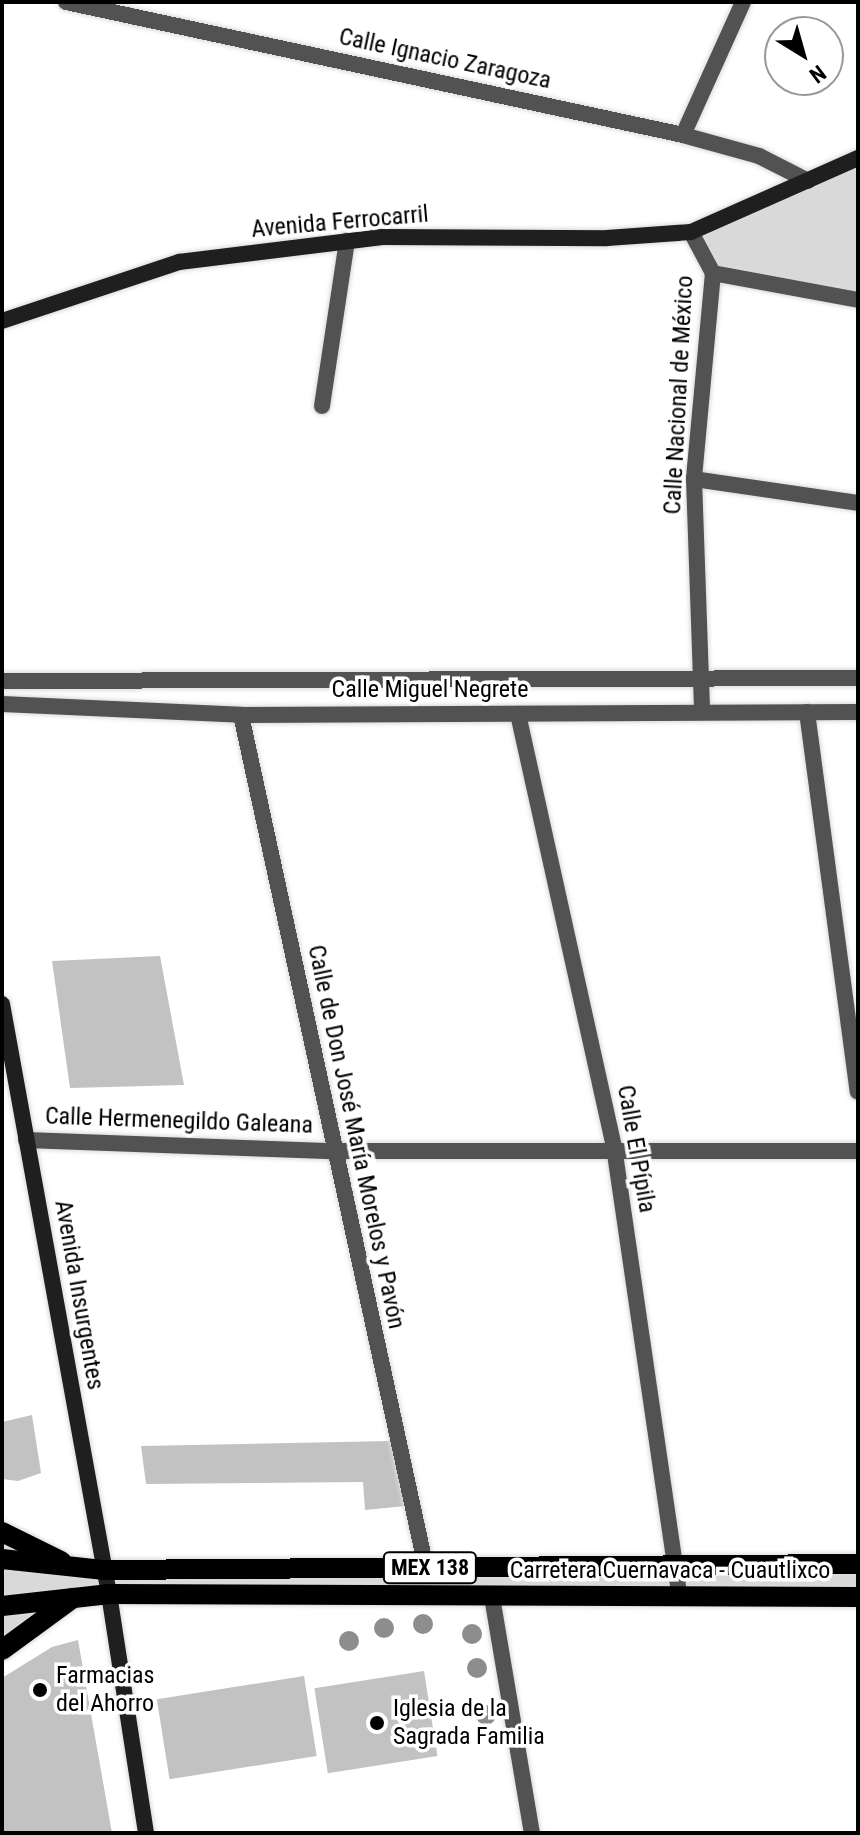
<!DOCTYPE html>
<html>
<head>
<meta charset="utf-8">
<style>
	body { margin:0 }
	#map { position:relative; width:860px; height:1835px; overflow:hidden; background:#fff; font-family:"Roboto Condensed",sans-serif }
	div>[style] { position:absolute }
	.green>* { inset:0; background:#d9d9d9 }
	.building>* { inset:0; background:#c2c2c2; transform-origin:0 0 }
	.roads { filter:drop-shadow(0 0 2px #dbdbdb) drop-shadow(0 0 2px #dbdbdb) }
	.street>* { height:16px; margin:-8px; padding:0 8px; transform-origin:8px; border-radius:8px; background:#525252 }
	.secondary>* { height:16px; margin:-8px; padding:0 8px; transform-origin:8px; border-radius:8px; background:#1f1f1f }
	.primary>* { height:20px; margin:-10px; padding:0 10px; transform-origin:10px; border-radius:10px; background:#000 }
	.trees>* { width:20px; height:20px; margin:-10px; border-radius:50%; background:#8d8d8d }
	.dots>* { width:22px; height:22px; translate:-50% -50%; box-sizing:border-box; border:4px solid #fff; border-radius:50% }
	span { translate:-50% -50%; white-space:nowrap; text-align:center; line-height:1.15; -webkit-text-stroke:7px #fff; paint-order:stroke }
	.shield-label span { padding:2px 6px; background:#fff; border:2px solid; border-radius:6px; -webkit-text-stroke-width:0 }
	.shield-label { font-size:22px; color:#000; font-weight:700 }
	.street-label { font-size:24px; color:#000 }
	.poi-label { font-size:24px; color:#000 }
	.left { translate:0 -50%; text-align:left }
	.frame { position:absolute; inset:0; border:4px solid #000; pointer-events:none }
	.north { position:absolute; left:764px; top:16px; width:80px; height:80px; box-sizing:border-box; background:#fff; border:2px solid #999; border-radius:50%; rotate:143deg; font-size:22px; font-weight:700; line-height:32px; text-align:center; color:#000 }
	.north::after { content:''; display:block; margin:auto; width:28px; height:36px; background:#000; clip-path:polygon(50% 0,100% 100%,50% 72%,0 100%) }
</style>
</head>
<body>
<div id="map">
	<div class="green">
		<i style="clip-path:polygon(858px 158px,858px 300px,713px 273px,691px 232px)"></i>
		<i style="clip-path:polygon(2px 1532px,104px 1570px,858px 1564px,858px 1597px,109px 1594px,106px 1583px,2px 1650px)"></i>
	</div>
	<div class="building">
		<i style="clip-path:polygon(160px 956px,184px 1085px,70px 1088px,52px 961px)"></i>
		<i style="clip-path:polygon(32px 1415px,41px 1473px,18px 1481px,2px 1479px,2px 1422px)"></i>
		<i style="clip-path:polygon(390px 1441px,406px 1506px,365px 1510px,363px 1482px,146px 1484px,141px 1446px)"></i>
		<i style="clip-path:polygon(78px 1640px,112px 1833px,2px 1833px,2px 1678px,52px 1647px)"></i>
		<i style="left:424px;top:1671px;width:86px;height:111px;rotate:81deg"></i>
		<i style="left:304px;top:1676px;width:81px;height:149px;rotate:81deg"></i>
	</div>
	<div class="roads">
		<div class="street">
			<i style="left:66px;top:2px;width:631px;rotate:12.16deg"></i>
			<i style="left:683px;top:135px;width:79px;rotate:15.4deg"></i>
			<i style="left:759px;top:156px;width:55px;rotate:27deg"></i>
			<i style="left:683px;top:135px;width:146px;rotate:-65.7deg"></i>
			<i style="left:691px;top:232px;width:47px;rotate:61.8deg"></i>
			<i style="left:713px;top:273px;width:207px;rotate:95.3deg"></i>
			<i style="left:694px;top:479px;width:231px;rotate:88deg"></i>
			<i style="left:713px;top:273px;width:147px;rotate:10.5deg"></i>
			<i style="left:322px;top:406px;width:167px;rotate:-81.4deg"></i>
			<i style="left:694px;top:479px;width:166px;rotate:8.3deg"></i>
			<i style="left:2px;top:681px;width:856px;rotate:-0.2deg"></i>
			<i style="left:2px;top:704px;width:239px;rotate:2.6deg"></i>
			<i style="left:241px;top:715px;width:617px;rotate:-0.28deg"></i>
			<i style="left:807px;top:712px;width:383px;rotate:82.4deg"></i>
			<i style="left:518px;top:714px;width:444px;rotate:77.5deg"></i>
			<i style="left:614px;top:1147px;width:455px;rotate:81.7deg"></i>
			<i style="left:241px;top:715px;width:873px;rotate:77.76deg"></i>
			<i style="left:26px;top:1140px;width:307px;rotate:2.1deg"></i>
			<i style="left:333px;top:1151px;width:525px"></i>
			<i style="left:492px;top:1597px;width:239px;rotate:80.4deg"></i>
		</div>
		<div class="secondary">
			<i style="left:2px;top:321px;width:187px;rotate:-18.4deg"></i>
			<i style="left:179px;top:262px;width:205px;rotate:-7deg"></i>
			<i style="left:382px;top:237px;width:225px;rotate:0.3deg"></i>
			<i style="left:607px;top:238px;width:84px;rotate:-4.1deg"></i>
			<i style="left:691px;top:232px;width:183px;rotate:-23.9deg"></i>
			<i style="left:2px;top:1004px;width:600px;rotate:79.72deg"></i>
			<i style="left:109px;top:1594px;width:242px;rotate:81.2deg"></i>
		</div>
		<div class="primary">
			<i style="left:2px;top:1532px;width:66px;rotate:26.2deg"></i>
			<i style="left:2px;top:1559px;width:103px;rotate:6.2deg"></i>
			<i style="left:104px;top:1570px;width:754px;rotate:-0.46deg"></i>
			<i style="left:2px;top:1606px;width:108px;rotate:-6.4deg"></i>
			<i style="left:109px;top:1594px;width:749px;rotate:0.23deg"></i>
			<i style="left:2px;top:1650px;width:88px;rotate:-36.2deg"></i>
		</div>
	</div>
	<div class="trees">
		<i style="left:423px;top:1624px"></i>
		<i style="left:384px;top:1628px"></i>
		<i style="left:472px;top:1634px"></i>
		<i style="left:349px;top:1641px"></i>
		<i style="left:477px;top:1668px"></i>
		<i style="left:486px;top:1715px"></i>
	</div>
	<div class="dots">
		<i style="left:40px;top:1690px;background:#000"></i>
		<i style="left:377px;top:1723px;background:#000"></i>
	</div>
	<div class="shield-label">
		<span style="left:430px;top:1568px">MEX 138</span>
	</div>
	<div class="street-label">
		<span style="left:445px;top:59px;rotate:12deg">Calle Ignacio Zaragoza</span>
		<span style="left:340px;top:222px;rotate:-5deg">Avenida Ferrocarril</span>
		<span style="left:679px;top:395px;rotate:-87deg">Calle Nacional de México</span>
		<span style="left:430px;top:690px">Calle Miguel Negrete</span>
		<span style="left:179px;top:1121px;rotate:2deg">Calle Hermenegildo Galeana</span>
		<span style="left:356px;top:1137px;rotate:78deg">Calle de Don José María Morelos y Pavón</span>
		<span style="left:636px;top:1149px;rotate:80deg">Calle El Pípila</span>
		<span style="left:79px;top:1295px;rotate:80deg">Avenida Insurgentes</span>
		<span style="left:670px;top:1571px">Carretera Cuernavaca - Cuautlixco</span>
	</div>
	<div class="poi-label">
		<span class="left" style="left:56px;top:1690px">Farmacias<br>del Ahorro</span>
		<span class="left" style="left:393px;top:1723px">Iglesia de la<br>Sagrada Familia</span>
	</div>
	<div class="frame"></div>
	<div class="north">N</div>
</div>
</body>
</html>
